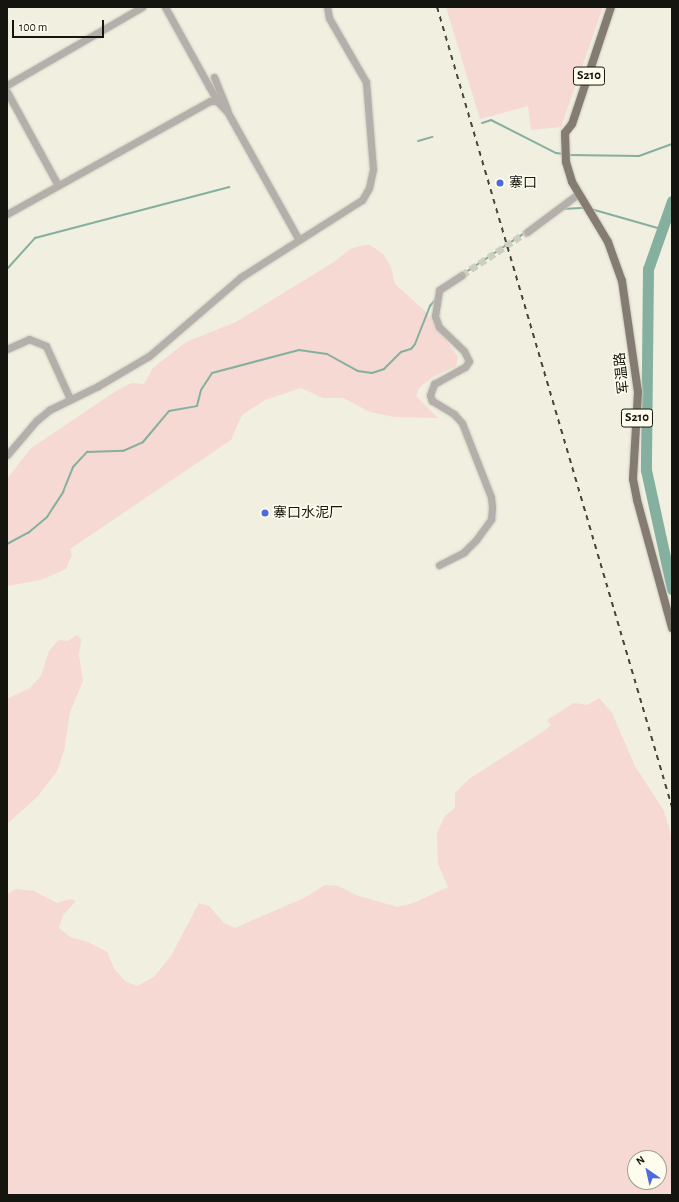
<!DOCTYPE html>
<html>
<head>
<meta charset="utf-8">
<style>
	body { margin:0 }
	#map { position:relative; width:679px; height:1202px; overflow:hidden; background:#f0efe0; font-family:"Alegreya Sans","Noto Sans SC",sans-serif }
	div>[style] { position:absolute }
	.green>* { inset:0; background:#f5d9d2 }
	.stream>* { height:2px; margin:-1px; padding:0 1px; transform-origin:1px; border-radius:1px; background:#85af9f }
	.river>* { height:11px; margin:-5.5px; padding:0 5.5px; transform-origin:5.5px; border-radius:5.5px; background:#85af9f }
	.minor-tunnel>* { height:7px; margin-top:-3.5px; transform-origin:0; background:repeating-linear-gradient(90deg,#cfcec1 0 7px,transparent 0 10.5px) }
	.roads { filter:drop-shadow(0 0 1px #cdccbf) drop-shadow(0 0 1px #cdccbf) }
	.minor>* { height:7px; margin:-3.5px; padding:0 3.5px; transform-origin:3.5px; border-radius:3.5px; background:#b4afaa }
	.major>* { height:8px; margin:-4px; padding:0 4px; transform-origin:4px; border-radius:4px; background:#847b72 }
	.rail>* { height:2px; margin-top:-1px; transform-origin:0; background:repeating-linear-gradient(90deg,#44443c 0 5px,transparent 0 10px) }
	.dots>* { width:11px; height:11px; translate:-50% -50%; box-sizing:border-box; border:2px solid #fdfced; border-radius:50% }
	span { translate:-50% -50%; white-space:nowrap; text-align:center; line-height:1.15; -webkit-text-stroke:3px #fdfced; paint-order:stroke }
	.shield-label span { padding:1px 3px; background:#fdfced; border:1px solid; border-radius:3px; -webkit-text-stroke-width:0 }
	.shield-label { font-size:13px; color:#15150f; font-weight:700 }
	.poi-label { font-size:14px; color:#15150f }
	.left { translate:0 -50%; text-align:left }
	.street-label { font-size:14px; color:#15150f }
	.frame { position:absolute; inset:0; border:8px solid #15150f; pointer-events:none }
	.north { position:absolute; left:627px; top:1150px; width:40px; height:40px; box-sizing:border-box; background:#fdfced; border:1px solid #a0a094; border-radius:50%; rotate:326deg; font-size:11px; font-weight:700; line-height:16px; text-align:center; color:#15150f }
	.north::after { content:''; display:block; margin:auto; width:14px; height:18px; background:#4b6bdf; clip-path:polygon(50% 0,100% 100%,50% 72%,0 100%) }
	.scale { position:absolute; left:12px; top:20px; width:92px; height:18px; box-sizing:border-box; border:2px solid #15150f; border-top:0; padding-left:5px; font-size:12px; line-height:14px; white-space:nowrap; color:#15150f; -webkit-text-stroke:3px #fdfced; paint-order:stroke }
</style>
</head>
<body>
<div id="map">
	<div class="green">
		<i style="clip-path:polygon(446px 7px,603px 7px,561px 127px,531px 130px,528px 106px,480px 119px)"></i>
		<i style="clip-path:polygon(364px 245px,370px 245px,383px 254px,391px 267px,395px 284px,426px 312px,458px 357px,456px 366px,431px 378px,419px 388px,416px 396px,438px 418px,394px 417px,370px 412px,343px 398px,323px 398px,301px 388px,265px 400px,242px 415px,231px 440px,70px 549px,72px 555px,66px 569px,41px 580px,7px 586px,7px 479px,30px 449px,116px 391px,132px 383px,144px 384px,153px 368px,186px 342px,236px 322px,334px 262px,350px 249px)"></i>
		<i style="clip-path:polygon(77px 635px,81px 639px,79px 656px,83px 681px,70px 712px,64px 751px,57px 771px,37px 797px,7px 824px,7px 699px,30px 688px,41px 676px,49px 651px,59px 640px,68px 641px)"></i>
		<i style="clip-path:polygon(evenodd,599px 698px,612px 713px,635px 766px,664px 811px,672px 839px,672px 1195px,7px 1195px,7px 894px,16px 889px,34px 891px,57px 903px,70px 899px,76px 901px,63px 915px,59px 928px,70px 937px,88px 942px,107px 952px,115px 970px,125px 981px,137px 986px,154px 977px,171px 956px,199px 903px,209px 906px,224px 923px,235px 928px,304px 898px,325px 885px,338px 886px,356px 895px,397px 907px,414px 903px,448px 887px,438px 864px,437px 833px,445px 816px,455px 808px,455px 793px,469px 779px,544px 731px,551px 725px,547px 720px,574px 703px,587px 705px,599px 698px,635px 1158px,659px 1158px,659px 1182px,635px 1182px,635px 1158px)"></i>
	</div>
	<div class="stream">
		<i style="left:482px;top:123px;width:9px;rotate:-18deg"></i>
		<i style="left:491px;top:120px;width:73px;rotate:26.9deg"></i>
		<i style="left:556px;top:153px;width:8px;rotate:7deg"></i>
		<i style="left:418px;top:141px;width:15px;rotate:-16deg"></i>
		<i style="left:569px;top:155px;width:70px;rotate:0.8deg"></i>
		<i style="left:639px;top:156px;width:35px;rotate:-20deg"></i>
		<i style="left:563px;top:209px;width:22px;rotate:-3deg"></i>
		<i style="left:591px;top:209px;width:73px;rotate:15.9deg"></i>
		<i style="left:7px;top:269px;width:42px;rotate:-47.9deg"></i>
		<i style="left:35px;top:238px;width:201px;rotate:-14.7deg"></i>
		<i style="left:463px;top:274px;width:76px;rotate:-33.7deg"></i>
		<i style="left:7px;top:544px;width:24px;rotate:-28deg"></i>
		<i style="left:28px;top:533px;width:25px;rotate:-40deg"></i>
		<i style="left:47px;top:517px;width:30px;rotate:-57deg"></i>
		<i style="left:63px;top:492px;width:27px;rotate:-68deg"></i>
		<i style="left:73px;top:467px;width:21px;rotate:-47deg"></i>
		<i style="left:87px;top:452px;width:36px;rotate:-2deg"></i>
		<i style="left:123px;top:451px;width:22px;rotate:-24deg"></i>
		<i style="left:143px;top:442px;width:40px;rotate:-50deg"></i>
		<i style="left:169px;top:411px;width:28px;rotate:-10deg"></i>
		<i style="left:197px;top:406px;width:16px;rotate:-76deg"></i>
		<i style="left:201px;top:390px;width:20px;rotate:-57deg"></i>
		<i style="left:212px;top:373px;width:90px;rotate:-14.8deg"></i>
		<i style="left:299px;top:350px;width:28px;rotate:8deg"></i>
		<i style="left:327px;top:354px;width:35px;rotate:29deg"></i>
		<i style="left:358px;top:371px;width:14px;rotate:8deg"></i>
		<i style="left:372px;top:373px;width:13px;rotate:-18deg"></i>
		<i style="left:384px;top:369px;width:24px;rotate:-45deg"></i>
		<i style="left:401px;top:352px;width:10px;rotate:-17deg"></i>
		<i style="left:411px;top:349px;width:6px;rotate:-51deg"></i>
		<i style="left:415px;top:344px;width:41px;rotate:-68.5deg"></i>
		<i style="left:430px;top:306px;width:8px;rotate:-50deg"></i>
	</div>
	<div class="river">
		<i style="left:672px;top:201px;width:72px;rotate:109.4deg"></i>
		<i style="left:648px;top:269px;width:201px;rotate:90.6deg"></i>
		<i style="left:646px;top:470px;width:122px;rotate:77.7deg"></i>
	</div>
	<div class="minor-tunnel">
		<i style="left:462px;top:275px;width:78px;rotate:-33.5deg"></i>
	</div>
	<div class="roads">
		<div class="minor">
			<i style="left:165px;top:7px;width:107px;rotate:61deg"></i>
			<i style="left:214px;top:77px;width:35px;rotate:68deg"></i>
			<i style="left:7px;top:85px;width:156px;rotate:-30deg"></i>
			<i style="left:7px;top:92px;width:106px;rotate:61.3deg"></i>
			<i style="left:7px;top:214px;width:232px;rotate:-29.1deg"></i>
			<i style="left:210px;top:101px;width:7px"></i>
			<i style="left:217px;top:101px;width:16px;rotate:47deg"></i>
			<i style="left:228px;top:113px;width:145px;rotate:60.8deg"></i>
			<i style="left:527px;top:232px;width:64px;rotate:-36.7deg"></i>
			<i style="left:7px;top:349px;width:24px;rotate:-24deg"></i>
			<i style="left:29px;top:339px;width:18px;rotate:22deg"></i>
			<i style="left:46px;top:346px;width:58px;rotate:65.6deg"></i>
			<i style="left:7px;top:455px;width:45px;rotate:-49.5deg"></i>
			<i style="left:36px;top:421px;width:17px;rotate:-40deg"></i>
			<i style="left:49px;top:410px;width:55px;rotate:-26.1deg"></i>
			<i style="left:98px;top:386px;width:59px;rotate:-30.5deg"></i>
			<i style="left:149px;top:356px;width:121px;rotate:-40.7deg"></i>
			<i style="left:241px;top:277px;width:143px;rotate:-32.5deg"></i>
			<i style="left:362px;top:200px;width:14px;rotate:-60deg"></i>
			<i style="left:369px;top:188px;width:19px;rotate:-78deg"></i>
			<i style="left:373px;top:169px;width:87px;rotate:-94.6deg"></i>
			<i style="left:366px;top:82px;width:74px;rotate:-120deg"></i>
			<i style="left:329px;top:18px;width:11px;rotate:-100deg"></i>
			<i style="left:439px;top:565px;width:28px;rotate:-27deg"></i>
			<i style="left:464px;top:552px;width:17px;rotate:-45deg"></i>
			<i style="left:476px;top:540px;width:26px;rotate:-54deg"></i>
			<i style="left:491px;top:519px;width:12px;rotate:-85deg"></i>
			<i style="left:492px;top:507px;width:10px;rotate:-96deg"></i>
			<i style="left:491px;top:497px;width:79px;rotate:-111.4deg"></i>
			<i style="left:462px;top:423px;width:12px;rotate:-132deg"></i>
			<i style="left:454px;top:414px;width:26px;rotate:-149deg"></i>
			<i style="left:432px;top:401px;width:6px;rotate:-108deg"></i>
			<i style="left:430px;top:395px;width:12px;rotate:-70deg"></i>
			<i style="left:434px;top:384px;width:35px;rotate:-29deg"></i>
			<i style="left:465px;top:367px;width:7px;rotate:-56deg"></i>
			<i style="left:469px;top:361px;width:11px;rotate:-117deg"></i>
			<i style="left:464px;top:351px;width:35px;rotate:-136deg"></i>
			<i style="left:439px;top:327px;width:12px;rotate:-110deg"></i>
			<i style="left:435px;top:316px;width:26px;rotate:-81deg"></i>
			<i style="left:439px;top:290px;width:27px;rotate:-33deg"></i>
		</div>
		<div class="major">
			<i style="left:611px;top:7px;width:123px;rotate:108.4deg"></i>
			<i style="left:572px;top:124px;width:11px;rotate:128deg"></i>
			<i style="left:565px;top:133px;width:29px;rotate:88deg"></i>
			<i style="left:566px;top:162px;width:21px;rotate:73deg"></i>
			<i style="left:572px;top:182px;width:70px;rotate:59deg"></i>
			<i style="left:608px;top:242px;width:41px;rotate:70.3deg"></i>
			<i style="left:622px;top:281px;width:112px;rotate:81.8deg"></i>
			<i style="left:638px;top:392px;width:87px;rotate:93.3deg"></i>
			<i style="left:633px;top:479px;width:21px;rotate:79deg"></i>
			<i style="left:637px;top:500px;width:133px;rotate:74.7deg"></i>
		</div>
	</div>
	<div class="rail">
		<i style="left:437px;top:7px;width:834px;rotate:73.63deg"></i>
	</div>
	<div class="dots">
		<i style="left:500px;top:183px;background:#4b6bdf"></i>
		<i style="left:265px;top:513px;background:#4b6bdf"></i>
	</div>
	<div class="shield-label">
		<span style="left:589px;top:76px">S210</span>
		<span style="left:637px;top:418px">S210</span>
	</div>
	<div class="poi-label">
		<span class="left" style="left:509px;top:183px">寨口</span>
		<span class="left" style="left:273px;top:513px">寨口水泥厂</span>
	</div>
	<div class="street-label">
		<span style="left:622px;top:373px;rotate:-96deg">军温路</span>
	</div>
	<div class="frame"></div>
	<div class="north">N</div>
	<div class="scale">100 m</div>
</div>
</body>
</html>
